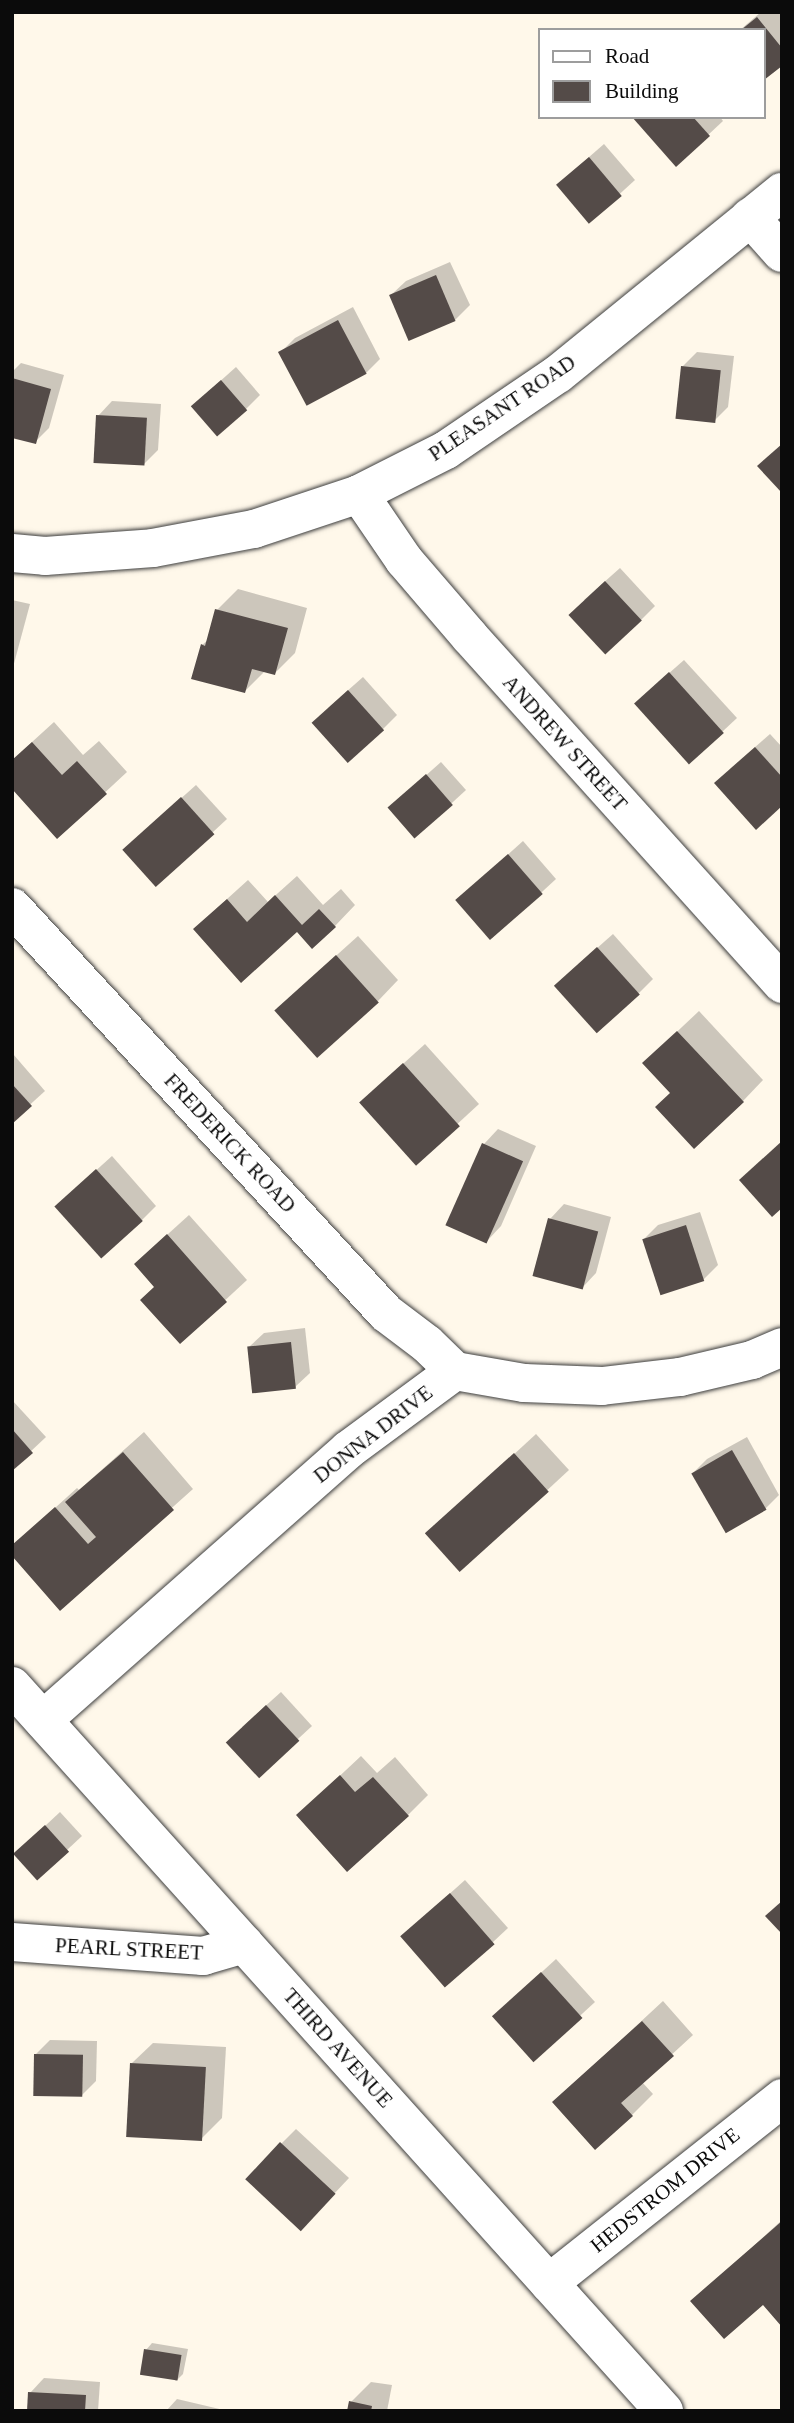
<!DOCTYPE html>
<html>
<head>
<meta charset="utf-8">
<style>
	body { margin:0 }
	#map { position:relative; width:794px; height:2423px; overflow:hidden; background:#fff8ea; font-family:Georgia,serif }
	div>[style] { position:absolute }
	.shadow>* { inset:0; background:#0003 }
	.building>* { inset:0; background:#544b48; transform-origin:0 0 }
	.roads { filter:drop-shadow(0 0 2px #3e3e3e) drop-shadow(0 0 2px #3e3e3e) }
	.minor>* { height:38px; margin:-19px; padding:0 19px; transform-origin:19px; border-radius:19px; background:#fff }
	.tertiary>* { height:38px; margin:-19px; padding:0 19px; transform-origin:19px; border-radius:19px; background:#fff }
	span { translate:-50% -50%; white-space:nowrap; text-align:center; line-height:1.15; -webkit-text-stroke:7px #fff; paint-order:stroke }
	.street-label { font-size:21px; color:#0b0b0b }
	.frame { position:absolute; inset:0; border:14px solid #0b0b0b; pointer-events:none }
	.legend { position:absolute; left:538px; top:28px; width:228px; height:91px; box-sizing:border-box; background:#fff; border:2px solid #9d9d9d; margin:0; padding:9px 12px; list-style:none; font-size:21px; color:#0b0b0b }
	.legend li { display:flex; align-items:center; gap:14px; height:35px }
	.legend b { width:35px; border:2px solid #9d9d9d }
</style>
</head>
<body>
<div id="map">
	<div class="shadow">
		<i style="clip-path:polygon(761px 12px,778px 12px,782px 16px,782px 64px,764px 30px,740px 30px)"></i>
		<i style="clip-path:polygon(634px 117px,720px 117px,723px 121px,677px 164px)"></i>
		<i style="clip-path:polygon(604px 144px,635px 180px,590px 221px,573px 171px)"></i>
		<i style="clip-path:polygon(450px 262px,470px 305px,455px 320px,411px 339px,391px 295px,406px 281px)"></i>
		<i style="clip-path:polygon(353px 307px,380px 359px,366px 373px,280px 353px,295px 338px)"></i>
		<i style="clip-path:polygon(697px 352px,734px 356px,728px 407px,714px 421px,682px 367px)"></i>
		<i style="clip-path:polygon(21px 363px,64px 375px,49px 428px,35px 442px,12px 436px,12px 372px)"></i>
		<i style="clip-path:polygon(236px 367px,260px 395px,246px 409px,208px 392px)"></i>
		<i style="clip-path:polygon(112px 401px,161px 404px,158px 450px,143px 465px,98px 416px)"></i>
		<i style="clip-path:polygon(620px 568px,655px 606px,641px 620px,584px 600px)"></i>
		<i style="clip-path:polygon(238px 589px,307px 608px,295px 653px,274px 674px,265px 671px,245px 691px,202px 645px,209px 639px,217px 610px)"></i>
		<i style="clip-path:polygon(12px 600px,30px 604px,12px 671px)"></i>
		<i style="clip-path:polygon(684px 660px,737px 718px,722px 732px,651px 689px)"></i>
		<i style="clip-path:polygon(363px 677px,397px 715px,383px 729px,328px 708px)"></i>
		<i style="clip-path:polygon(54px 722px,83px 755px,99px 741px,127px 772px,57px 837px,21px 752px)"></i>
		<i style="clip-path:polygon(770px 734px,782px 747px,782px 804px,730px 769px)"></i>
		<i style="clip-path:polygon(441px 762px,466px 790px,416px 836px,405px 794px)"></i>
		<i style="clip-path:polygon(196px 785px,227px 819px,156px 885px,139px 836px)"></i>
		<i style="clip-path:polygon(523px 841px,556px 879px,492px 938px,472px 887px)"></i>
		<i style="clip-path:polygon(297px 876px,323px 905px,341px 889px,355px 905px,335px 926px,297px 930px,241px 980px,216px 909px,248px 880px,268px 902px)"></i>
		<i style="clip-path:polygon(613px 934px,653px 979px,639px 993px,570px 972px)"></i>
		<i style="clip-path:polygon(358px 936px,398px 980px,378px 1001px,298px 990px)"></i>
		<i style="clip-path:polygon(699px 1011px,763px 1080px,743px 1101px,665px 1043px)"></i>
		<i style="clip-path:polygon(425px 1044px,479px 1104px,415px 1163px,382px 1083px)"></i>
		<i style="clip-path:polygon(13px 1054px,45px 1091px,12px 1121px,12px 1055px)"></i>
		<i style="clip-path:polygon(498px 1129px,536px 1146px,501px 1226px,487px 1241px,484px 1144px)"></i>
		<i style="clip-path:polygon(112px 1156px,156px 1206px,142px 1220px,71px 1193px)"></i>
		<i style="clip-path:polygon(564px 1204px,611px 1217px,596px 1273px,582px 1288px,550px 1219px)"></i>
		<i style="clip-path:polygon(700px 1212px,718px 1265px,703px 1280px,644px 1239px,658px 1225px)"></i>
		<i style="clip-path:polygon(189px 1215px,247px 1280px,180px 1342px,157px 1244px)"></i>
		<i style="clip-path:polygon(305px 1328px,310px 1373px,295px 1387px,249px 1347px,264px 1333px)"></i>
		<i style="clip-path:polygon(12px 1400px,46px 1437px,12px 1469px)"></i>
		<i style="clip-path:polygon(144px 1432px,193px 1489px,60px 1608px,12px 1547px,77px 1488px,79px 1490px)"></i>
		<i style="clip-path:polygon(536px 1434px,569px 1470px,461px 1570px,449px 1514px)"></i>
		<i style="clip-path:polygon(747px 1437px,779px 1495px,765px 1509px,693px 1473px,707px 1459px)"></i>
		<i style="clip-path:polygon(281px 1692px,312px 1726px,259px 1775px,242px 1727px)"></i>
		<i style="clip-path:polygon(361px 1756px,377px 1773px,395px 1757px,428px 1795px,408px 1815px,298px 1815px)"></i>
		<i style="clip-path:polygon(60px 1812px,82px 1836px,37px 1878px,30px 1840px)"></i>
		<i style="clip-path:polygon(465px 1880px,508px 1928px,447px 1985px,418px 1922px)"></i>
		<i style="clip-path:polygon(556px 1959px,595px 2002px,533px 2059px,509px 2002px)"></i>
		<i style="clip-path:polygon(663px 2001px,693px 2035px,642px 2082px,653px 2094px,632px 2115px,554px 2102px)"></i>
		<i style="clip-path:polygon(50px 2040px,97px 2041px,96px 2081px,81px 2096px,36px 2054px)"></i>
		<i style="clip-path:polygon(153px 2043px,226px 2047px,222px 2118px,201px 2139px,132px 2063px)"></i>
		<i style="clip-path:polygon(296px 2129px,349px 2178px,315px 2214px,281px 2144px)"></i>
		<i style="clip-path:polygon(782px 2220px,782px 2324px,763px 2303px,693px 2301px)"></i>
		<i style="clip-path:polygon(152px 2343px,188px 2349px,183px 2374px,176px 2381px,146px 2350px)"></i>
		<i style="clip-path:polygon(44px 2378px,100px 2382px,98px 2411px,29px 2411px,30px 2393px)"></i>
		<i style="clip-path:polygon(371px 2382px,392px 2385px,387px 2411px,349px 2411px,351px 2402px)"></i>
		<i style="clip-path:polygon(177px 2399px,228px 2411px,166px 2411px)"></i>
	</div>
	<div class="building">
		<i style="clip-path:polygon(757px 17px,782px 48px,782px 66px,764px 80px,764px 30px,741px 30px)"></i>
		<i style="clip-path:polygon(632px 117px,693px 117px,710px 136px,676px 167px)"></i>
		<i style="left:589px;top:157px;width:51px;height:43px;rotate:50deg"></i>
		<i style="left:436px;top:275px;width:50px;height:51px;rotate:67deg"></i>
		<i style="left:338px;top:320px;width:61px;height:68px;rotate:62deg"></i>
		<i style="left:681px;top:366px;width:40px;height:53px;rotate:6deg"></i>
		<i style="clip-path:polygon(12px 378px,51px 389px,36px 444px,12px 438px)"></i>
		<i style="left:221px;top:380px;width:40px;height:40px;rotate:49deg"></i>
		<i style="left:96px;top:415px;width:51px;height:48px;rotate:3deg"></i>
		<i style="clip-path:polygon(782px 444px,782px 493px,757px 466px)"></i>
		<i style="left:605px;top:581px;width:54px;height:50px;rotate:47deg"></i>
		<i style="clip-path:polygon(215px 609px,288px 628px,275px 675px,252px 669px,245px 693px,191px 679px,201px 644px,205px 646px)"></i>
		<i style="left:669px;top:672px;width:82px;height:47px;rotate:48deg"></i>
		<i style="left:348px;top:690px;width:54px;height:49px;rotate:48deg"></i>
		<i style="clip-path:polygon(32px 742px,62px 775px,77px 761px,107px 794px,57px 839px,12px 789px,12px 760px)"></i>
		<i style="clip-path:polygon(755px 747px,782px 777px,782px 806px,756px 830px,714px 783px)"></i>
		<i style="left:426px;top:774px;width:41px;height:51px;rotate:49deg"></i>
		<i style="left:181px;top:797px;width:50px;height:79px;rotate:48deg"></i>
		<i style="left:508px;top:854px;width:53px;height:70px;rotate:49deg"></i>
		<i style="clip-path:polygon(275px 895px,302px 925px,319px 909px,336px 927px,312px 949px,297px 932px,241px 983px,193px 929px,227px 899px,247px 922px)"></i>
		<i style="left:597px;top:947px;width:64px;height:58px;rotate:48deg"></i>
		<i style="left:336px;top:955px;width:64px;height:83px;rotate:48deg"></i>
		<i style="clip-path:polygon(677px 1031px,744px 1102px,694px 1149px,655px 1107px,670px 1093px,642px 1063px)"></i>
		<i style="left:403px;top:1063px;width:85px;height:59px;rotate:48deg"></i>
		<i style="clip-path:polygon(12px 1084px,32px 1106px,12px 1124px)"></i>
		<i style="clip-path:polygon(782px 1141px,782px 1208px,772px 1217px,739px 1180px)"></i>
		<i style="left:482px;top:1143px;width:45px;height:90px;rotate:24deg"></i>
		<i style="left:96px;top:1169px;width:70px;height:56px;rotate:48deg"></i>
		<i style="left:548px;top:1218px;width:52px;height:60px;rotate:15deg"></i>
		<i style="left:686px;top:1225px;width:59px;height:46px;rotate:72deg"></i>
		<i style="clip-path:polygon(167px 1234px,227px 1302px,180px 1344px,140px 1300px,154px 1287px,134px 1264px)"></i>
		<i style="left:291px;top:1342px;width:47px;height:44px;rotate:84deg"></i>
		<i style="clip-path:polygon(12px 1429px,33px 1453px,12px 1471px)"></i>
		<i style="left:732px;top:1450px;width:69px;height:47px;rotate:60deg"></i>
		<i style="clip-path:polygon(123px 1452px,174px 1510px,60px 1611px,12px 1556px,12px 1545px,55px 1507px,88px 1544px,96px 1537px,65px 1502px)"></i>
		<i style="left:514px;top:1453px;width:52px;height:120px;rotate:48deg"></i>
		<i style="left:266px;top:1705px;width:49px;height:55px;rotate:47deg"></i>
		<i style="clip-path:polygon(340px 1775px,355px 1792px,373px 1777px,409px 1816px,347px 1872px,296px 1815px)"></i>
		<i style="left:45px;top:1825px;width:36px;height:43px;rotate:48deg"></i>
		<i style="left:450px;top:1893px;width:68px;height:66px;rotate:49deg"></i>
		<i style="clip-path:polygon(782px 1901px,782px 1934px,765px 1916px)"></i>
		<i style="left:541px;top:1972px;width:62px;height:66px;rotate:48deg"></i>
		<i style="clip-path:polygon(642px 2021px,674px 2056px,621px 2103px,633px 2116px,595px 2150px,552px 2102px)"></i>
		<i style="left:34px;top:2054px;width:49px;height:42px;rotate:1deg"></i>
		<i style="left:130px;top:2063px;width:76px;height:74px;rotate:3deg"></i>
		<i style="left:280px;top:2142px;width:76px;height:51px;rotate:43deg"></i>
		<i style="clip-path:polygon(782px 2221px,782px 2327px,763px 2305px,724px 2339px,690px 2301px)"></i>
		<i style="left:144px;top:2349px;width:38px;height:26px;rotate:9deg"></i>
		<i style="clip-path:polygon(28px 2392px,86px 2395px,85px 2411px,27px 2411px)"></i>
		<i style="clip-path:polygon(349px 2401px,372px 2406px,371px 2411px,347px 2411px)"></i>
	</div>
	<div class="roads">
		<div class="minor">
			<i style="left:750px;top:217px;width:48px;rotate:48.4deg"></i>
			<i style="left:359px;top:494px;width:80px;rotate:55.7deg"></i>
			<i style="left:404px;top:560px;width:101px;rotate:49.4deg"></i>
			<i style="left:470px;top:637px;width:467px;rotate:48deg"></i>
			<i style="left:12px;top:553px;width:33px;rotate:5deg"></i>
			<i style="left:45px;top:556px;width:108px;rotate:-4.2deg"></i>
			<i style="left:153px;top:548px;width:103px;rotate:-10.7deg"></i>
			<i style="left:254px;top:529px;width:111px;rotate:-18.4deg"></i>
			<i style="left:359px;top:494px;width:97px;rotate:-26.8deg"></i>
			<i style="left:446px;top:450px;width:135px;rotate:-34.2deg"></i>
			<i style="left:558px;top:374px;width:289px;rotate:-39.1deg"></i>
			<i style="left:12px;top:907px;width:552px;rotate:47.35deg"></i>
			<i style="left:386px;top:1313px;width:51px;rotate:37.1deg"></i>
			<i style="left:427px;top:1344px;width:39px;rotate:44deg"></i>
			<i style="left:43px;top:1720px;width:407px;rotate:-41.5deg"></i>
			<i style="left:348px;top:1450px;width:133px;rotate:-36.4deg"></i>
			<i style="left:455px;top:1371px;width:70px;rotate:9.9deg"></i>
			<i style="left:524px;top:1383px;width:78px;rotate:2.2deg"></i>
			<i style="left:602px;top:1386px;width:79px;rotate:-6.6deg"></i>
			<i style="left:680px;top:1377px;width:74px;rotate:-13.3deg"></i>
			<i style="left:752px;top:1360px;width:33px;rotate:-23deg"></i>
			<i style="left:12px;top:1942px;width:192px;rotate:4.2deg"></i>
			<i style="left:203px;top:1956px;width:43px;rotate:-16.3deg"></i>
		</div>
		<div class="tertiary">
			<i style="left:12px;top:1686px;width:975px;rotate:48.03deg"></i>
			<i style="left:549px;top:2283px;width:298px;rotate:-38.4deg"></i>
		</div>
	</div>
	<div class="street-label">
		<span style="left:502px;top:408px;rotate:-34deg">PLEASANT ROAD</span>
		<span style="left:565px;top:743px;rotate:48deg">ANDREW STREET</span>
		<span style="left:230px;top:1143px;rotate:47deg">FREDERICK ROAD</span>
		<span style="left:373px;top:1434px;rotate:-38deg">DONNA DRIVE</span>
		<span style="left:129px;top:1949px;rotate:3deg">PEARL STREET</span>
		<span style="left:338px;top:2048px;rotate:48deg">THIRD AVENUE</span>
		<span style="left:665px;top:2190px;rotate:-39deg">HEDSTROM DRIVE</span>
	</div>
	<div class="frame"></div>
	<ul class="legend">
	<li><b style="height:9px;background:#fff"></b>Road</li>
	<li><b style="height:19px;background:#544b48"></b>Building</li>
	</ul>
</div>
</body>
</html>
